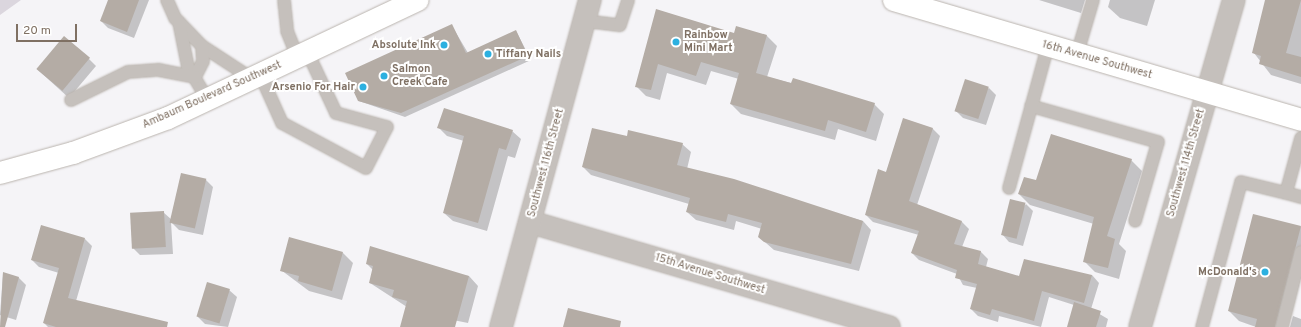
<!DOCTYPE html>
<html>
<head>
<meta charset="utf-8">
<style>
	body { margin:0 }
	#map { position:relative; width:1301px; height:327px; overflow:hidden; background:#f5f4f7; font-family:Overpass,sans-serif }
	div>[style] { position:absolute }
	.green>* { inset:0; background:#dbd6de }
	.shadow>* { inset:0; background:#0003 }
	.building>* { inset:0; background:#b4aca5; transform-origin:0 0 }
	.roads { filter:drop-shadow(0 0 1px #bab4ae) drop-shadow(0 0 1px #bab4ae) }
	.service>* { height:12px; margin:-6px; padding:0 6px; transform-origin:6px; border-radius:6px; background:#c5c0bc }
	.minor>* { height:22px; margin:-11px; padding:0 11px; transform-origin:11px; border-radius:11px; background:#c5c0bc }
	.tertiary>* { height:22px; margin:-11px; padding:0 11px; transform-origin:11px; border-radius:11px; background:#c5c0bc }
	.secondary>* { height:22px; margin:-11px; padding:0 11px; transform-origin:11px; border-radius:11px; background:#fff }
	.dots>* { width:11px; height:11px; translate:-50% -50%; box-sizing:border-box; border:2px solid #fff; border-radius:50% }
	span { translate:-50% -50%; white-space:nowrap; text-align:center; line-height:1.15; -webkit-text-stroke:4px #fff; paint-order:stroke }
	.poi-label { font-size:11px; color:#7f7063; font-weight:700 }
	.left { translate:0 -50%; text-align:left }
	.right { translate:-100% -50%; text-align:right }
	.street-label { font-size:11px; color:#7f7063 }
	.scale { position:absolute; left:16px; top:24px; width:61px; height:18px; box-sizing:border-box; border:2px solid #7f7063; border-top:0; padding-left:5px; font-size:12px; line-height:14px; white-space:nowrap; color:#7f7063; -webkit-text-stroke:3px #fff; paint-order:stroke }
</style>
</head>
<body>
<div id="map">
	<div class="green">
		<i style="clip-path:polygon(0 0,21px 0,0 15px)"></i>
	</div>
	<div class="shadow">
		<i style="clip-path:polygon(109px 0,149px 0,134px 38px,108px 28px,101px 21px)"></i>
		<i style="clip-path:polygon(1039px 0,1085px 0,1081px 13px)"></i>
		<i style="clip-path:polygon(1110px 0,1155px 0,1147px 26px,1120px 18px,1108px 7px)"></i>
		<i style="clip-path:polygon(1266px 0,1301px 0,1301px 84px,1271px 75px,1254px 53px)"></i>
		<i style="clip-path:polygon(657px 10px,735px 34px,767px 36px,777px 46px,767px 77px,874px 104px,884px 114px,876px 141px,838px 129px,835px 140px,741px 114px,731px 104px,739px 79px,711px 71px,706px 85px,667px 73px,660px 100px,646px 96px,636px 86px)"></i>
		<i style="clip-path:polygon(452px 26px,468px 53px,516px 31px,531px 60px,405px 117px,359px 101px)"></i>
		<i style="clip-path:polygon(89px 59px,96px 66px,69px 98px,37px 69px)"></i>
		<i style="clip-path:polygon(989px 88px,996px 95px,986px 125px,963px 118px,956px 111px)"></i>
		<i style="clip-path:polygon(904px 120px,933px 129px,940px 136px,917px 205px,962px 222px,969px 229px,962px 247px,981px 252px,988px 259px,986px 267px,1020px 277px,1092px 275px,1099px 283px,1091px 309px,1108px 319px,1106px 327px,1070px 327px,1074px 305px,1049px 297px,1041px 327px,999px 316px,998px 322px,978px 316px,971px 309px,977px 288px,963px 285px,957px 274px,919px 260px,912px 253px,919px 235px,873px 222px,866px 215px,886px 173px)"></i>
		<i style="clip-path:polygon(438px 127px,512px 131px,521px 139px,515px 158px,508px 156px,487px 231px,453px 221px,444px 213px,464px 141px,447px 136px)"></i>
		<i style="clip-path:polygon(627px 138px,682px 144px,691px 152px,687px 169px,863px 221px,871px 230px,859px 271px,774px 250px,759px 237px,762px 229px,736px 221px,734px 230px,696px 220px,687px 212px,689px 204px,591px 175px,583px 167px)"></i>
		<i style="clip-path:polygon(1131px 160px,1142px 171px,1119px 244px,1126px 251px,1119px 279px,1095px 272px,1084px 261px,1094px 224px,1030px 205px,1019px 194px,1037px 182px)"></i>
		<i style="clip-path:polygon(206px 180px,213px 187px,203px 235px,179px 230px,171px 222px,173px 254px,140px 255px,133px 248px,131px 214px,163px 212px,172px 220px)"></i>
		<i style="clip-path:polygon(1026px 204px,1033px 211px,1023px 246px,1009px 242px,1002px 234px)"></i>
		<i style="clip-path:polygon(1254px 215px,1301px 227px,1301px 276px,1287px 327px,1256px 327px,1239px 321px,1229px 311px)"></i>
		<i style="clip-path:polygon(85px 239px,92px 246px,76px 301px,164px 327px,48px 327px,44px 323px,59px 273px,39px 267px,32px 260px)"></i>
		<i style="clip-path:polygon(343px 253px,353px 263px,342px 300px,309px 291px,281px 270px)"></i>
		<i style="clip-path:polygon(367px 264px,469px 276px,478px 286px,468px 323px,453px 320px,451px 327px,401px 327px,407px 307px,370px 283px,373px 270px)"></i>
		<i style="clip-path:polygon(3px 273px,19px 278px,26px 285px,16px 320px,0 315px)"></i>
		<i style="clip-path:polygon(229px 290px,237px 297px,228px 327px,205px 324px,198px 317px)"></i>
		<i style="clip-path:polygon(1293px 316px,1301px 319px,1301px 327px,1290px 327px)"></i>
	</div>
	<div class="building">
		<i style="clip-path:polygon(108px 0,139px 0,127px 32px,100px 21px)"></i>
		<i style="clip-path:polygon(1265px 0,1301px 0,1286px 53px,1301px 57px,1301px 77px,1259px 64px,1261px 56px,1252px 53px)"></i>
		<i style="clip-path:polygon(656px 9px,734px 33px,736px 26px,767px 35px,756px 73px,791px 83px,793px 78px,875px 103px,866px 132px,828px 120px,825px 131px,730px 104px,739px 73px,701px 62px,696px 76px,658px 64px,651px 90px,635px 87px)"></i>
		<i style="clip-path:polygon(452px 24px,466px 53px,516px 30px,528px 56px,401px 113px,358px 101px,345px 73px)"></i>
		<i style="left:64px;top:36px;width:34px;height:43px;rotate:40deg"></i>
		<i style="left:965px;top:79px;width:25px;height:34px;rotate:18deg"></i>
		<i style="clip-path:polygon(444px 108px,513px 130px,506px 150px,499px 148px,478px 223px,443px 213px,464px 136px,437px 128px)"></i>
		<i style="clip-path:polygon(903px 118px,933px 128px,909px 201px,962px 221px,954px 244px,981px 251px,978px 264px,1019px 276px,1024px 259px,1092px 275px,1084px 303px,1042px 291px,1034px 321px,992px 309px,990px 315px,970px 309px,977px 284px,955px 278px,957px 270px,911px 253px,919px 231px,865px 215px,878px 169px,886px 172px)"></i>
		<i style="clip-path:polygon(592px 128px,627px 136px,628px 130px,683px 143px,677px 165px,734px 179px,863px 221px,851px 264px,764px 242px,758px 237px,762px 223px,728px 214px,726px 222px,686px 212px,690px 198px,582px 167px)"></i>
		<i style="clip-path:polygon(1051px 134px,1132px 159px,1107px 236px,1115px 239px,1108px 268px,1083px 262px,1094px 217px,1018px 194px,1024px 177px,1036px 180px)"></i>
		<i style="left:181px;top:173px;width:26px;height:51px;rotate:13deg"></i>
		<i style="left:1010px;top:199px;width:16px;height:37px;rotate:14deg"></i>
		<i style="left:164px;top:211px;width:36px;height:34px;rotate:87deg"></i>
		<i style="clip-path:polygon(1253px 214px,1301px 226px,1275px 327px,1255px 327px,1257px 319px,1228px 311px)"></i>
		<i style="clip-path:polygon(41px 225px,85px 238px,68px 298px,168px 322px,167px 327px,56px 327px,43px 323px,59px 268px,31px 260px)"></i>
		<i style="clip-path:polygon(289px 237px,343px 252px,332px 291px,298px 281px,299px 276px,280px 271px)"></i>
		<i style="clip-path:polygon(370px 246px,469px 276px,455px 327px,400px 327px,407px 301px,392px 297px,394px 290px,369px 283px,373px 266px,366px 264px)"></i>
		<i style="clip-path:polygon(3px 272px,19px 277px,5px 327px,0 327px)"></i>
		<i style="left:207px;top:282px;width:24px;height:36px;rotate:17deg"></i>
		<i style="clip-path:polygon(1074px 302px,1101px 311px,1096px 327px,1067px 327px)"></i>
		<i style="clip-path:polygon(568px 308px,621px 321px,620px 327px,563px 327px)"></i>
	</div>
	<div class="roads">
		<div class="service">
			<i style="left:167px;top:0;width:20px;rotate:66deg"></i>
			<i style="left:175px;top:18px;width:39px;rotate:46deg"></i>
			<i style="left:202px;top:46px;width:59px;rotate:33.1deg"></i>
			<i style="left:284px;top:0;width:31px;rotate:84deg"></i>
			<i style="left:287px;top:31px;width:27px;rotate:68deg"></i>
			<i style="left:585px;top:21px;width:35px;rotate:7deg"></i>
			<i style="left:620px;top:25px;width:26px;rotate:-72deg"></i>
			<i style="left:179px;top:22px;width:46px;rotate:78.7deg"></i>
			<i style="left:188px;top:67px;width:37px;rotate:59deg"></i>
			<i style="left:1077px;top:54px;width:56px;rotate:-73.5deg"></i>
			<i style="left:260px;top:74px;width:54px;rotate:65.8deg"></i>
			<i style="left:282px;top:123px;width:95px;rotate:28.2deg"></i>
			<i style="left:366px;top:168px;width:46px;rotate:-62.9deg"></i>
			<i style="left:387px;top:127px;width:53px;rotate:-164.6deg"></i>
			<i style="left:336px;top:113px;width:68px;rotate:-115.1deg"></i>
			<i style="left:195px;top:77px;width:18px;rotate:-63deg"></i>
			<i style="left:203px;top:61px;width:15px;rotate:-94deg"></i>
			<i style="left:71px;top:100px;width:64px;rotate:-26.2deg"></i>
			<i style="left:128px;top:72px;width:31px;rotate:-4deg"></i>
			<i style="left:159px;top:70px;width:37px;rotate:11deg"></i>
			<i style="left:1031px;top:106px;width:132px;rotate:15.8deg"></i>
			<i style="left:1158px;top:142px;width:82px;rotate:106.2deg"></i>
			<i style="left:1009px;top:188px;width:148px;rotate:-74.7deg"></i>
			<i style="left:1286px;top:193px;width:16px;rotate:15deg"></i>
			<i style="left:1202px;top:327px;width:150px;rotate:-74.9deg"></i>
			<i style="left:1241px;top:182px;width:46px;rotate:13.7deg"></i>
			<i style="left:1286px;top:193px;width:57px;rotate:-74.7deg"></i>
			<i style="left:1282px;top:327px;width:77px;rotate:-75.8deg"></i>
		</div>
		<div class="minor">
			<i style="left:530px;top:222px;width:374px;rotate:16.3deg"></i>
		</div>
		<div class="tertiary">
			<i style="left:501px;top:327px;width:339px;rotate:-74.8deg"></i>
			<i style="left:1140px;top:327px;width:340px;rotate:-74deg"></i>
		</div>
		<div class="secondary">
			<i style="left:894px;top:0;width:424px;rotate:16.4deg"></i>
			<i style="left:0;top:173px;width:76px;rotate:-15.3deg"></i>
			<i style="left:73px;top:153px;width:101px;rotate:-20.2deg"></i>
			<i style="left:168px;top:118px;width:276px;rotate:-25.3deg"></i>
		</div>
	</div>
	<div class="dots">
		<i style="left:676px;top:42px;background:#2cb0e0"></i>
		<i style="left:444px;top:45px;background:#2cb0e0"></i>
		<i style="left:488px;top:54px;background:#2cb0e0"></i>
		<i style="left:384px;top:76px;background:#2cb0e0"></i>
		<i style="left:363px;top:87px;background:#2cb0e0"></i>
		<i style="left:1265px;top:272px;background:#2cb0e0"></i>
	</div>
	<div class="poi-label">
		<span class="left" style="left:684px;top:42px">Rainbow<br>Mini Mart</span>
		<span class="right" style="left:436px;top:45px">Absolute Ink</span>
		<span class="left" style="left:496px;top:54px">Tiffany Nails</span>
		<span class="left" style="left:392px;top:76px">Salmon<br>Creek Cafe</span>
		<span class="right" style="left:355px;top:87px">Arsenio For Hair</span>
		<span class="right" style="left:1257px;top:272px">McDonald's</span>
	</div>
	<div class="street-label">
		<span style="left:1097px;top:60px;rotate:16deg">16th Avenue Southwest</span>
		<span style="left:212px;top:95px;rotate:-24deg">Ambaum Boulevard Southwest</span>
		<span style="left:546px;top:163px;rotate:-75deg">Southwest 116th Street</span>
		<span style="left:1186px;top:163px;rotate:-74deg">Southwest 114th Street</span>
		<span style="left:710px;top:274px;rotate:17deg">15th Avenue Southwest</span>
	</div>
	<div class="scale">20 m</div>
</div>
</body>
</html>
